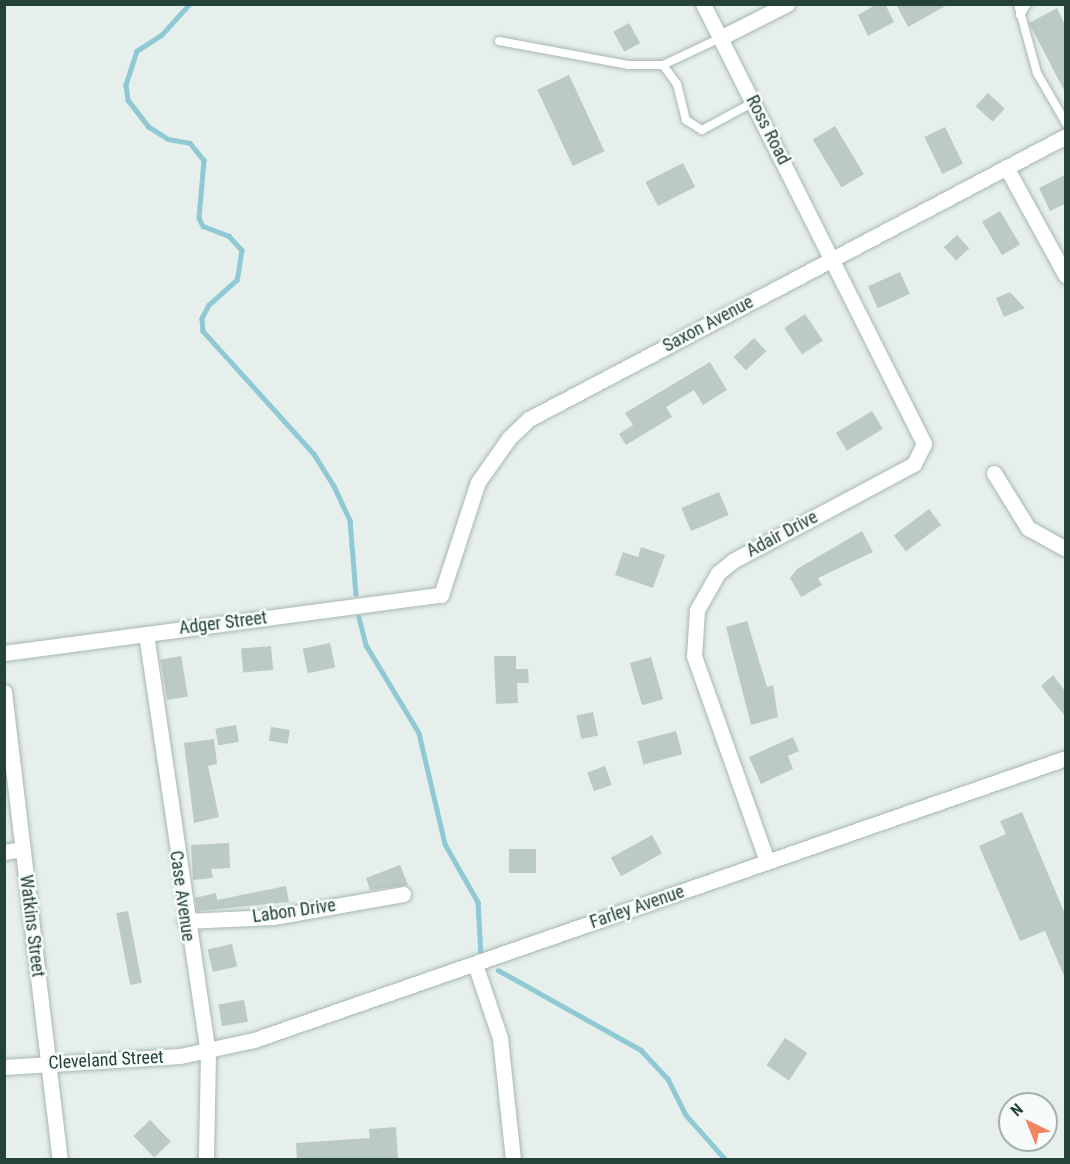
<!DOCTYPE html>
<html>
<head>
<meta charset="utf-8">
<style>
	body { margin:0 }
	#map { position:relative; width:1070px; height:1164px; overflow:hidden; background:#e6efeb; font-family:"Roboto Condensed",sans-serif }
	div>[style] { position:absolute }
	.stream>* { height:4.5px; margin:-2.25px; padding:0 2.25px; transform-origin:2.25px; border-radius:2.25px; background:#8ec9d4 }
	.building>* { inset:0; background:#bbcac4; transform-origin:0 0 }
	.roads { filter:drop-shadow(0 0 2px #a8b8b2) drop-shadow(0 0 2px #a8b8b2) }
	.service>* { height:8px; margin:-4px; padding:0 4px; transform-origin:4px; border-radius:4px; background:#fff }
	.minor>* { height:15px; margin:-7.5px; padding:0 7.5px; transform-origin:7.5px; border-radius:7.5px; background:#fff }
	span { translate:-50% -50%; white-space:nowrap; text-align:center; line-height:1.15; -webkit-text-stroke:5px #f7fbf9; paint-order:stroke }
	.street-label { font-size:18px; color:#24423a }
	.frame { position:absolute; inset:0; border:6px solid #24423a; pointer-events:none }
	.north { position:absolute; left:998px; top:1092px; width:60px; height:60px; box-sizing:border-box; background:#f7fbf9; border:2px solid #a3b1ad; border-radius:50%; rotate:317deg; font-size:16px; font-weight:700; line-height:24px; text-align:center; color:#24423a }
	.north::after { content:''; display:block; margin:auto; width:21px; height:27px; background:#f4845f; clip-path:polygon(50% 0,100% 100%,50% 72%,0 100%) }
</style>
</head>
<body>
<div id="map">
	<div class="stream">
		<i style="left:190px;top:4px;width:42px;rotate:132.1deg"></i>
		<i style="left:162px;top:35px;width:30px;rotate:147deg"></i>
		<i style="left:137px;top:51px;width:36px;rotate:108deg"></i>
		<i style="left:126px;top:85px;width:15px;rotate:82deg"></i>
		<i style="left:128px;top:100px;width:34px;rotate:52deg"></i>
		<i style="left:149px;top:127px;width:22px;rotate:32deg"></i>
		<i style="left:168px;top:139px;width:22px;rotate:10deg"></i>
		<i style="left:190px;top:143px;width:22px;rotate:51deg"></i>
		<i style="left:204px;top:160px;width:58px;rotate:94.9deg"></i>
		<i style="left:199px;top:218px;width:9px;rotate:63deg"></i>
		<i style="left:203px;top:226px;width:28px;rotate:21deg"></i>
		<i style="left:229px;top:236px;width:19px;rotate:47deg"></i>
		<i style="left:242px;top:250px;width:30px;rotate:99deg"></i>
		<i style="left:237px;top:280px;width:38px;rotate:138deg"></i>
		<i style="left:209px;top:305px;width:15px;rotate:118deg"></i>
		<i style="left:202px;top:318px;width:13px;rotate:86deg"></i>
		<i style="left:203px;top:331px;width:166px;rotate:47.9deg"></i>
		<i style="left:314px;top:454px;width:38px;rotate:58deg"></i>
		<i style="left:334px;top:486px;width:38px;rotate:65deg"></i>
		<i style="left:350px;top:520px;width:74px;rotate:85.4deg"></i>
		<i style="left:359px;top:617px;width:29px;rotate:76deg"></i>
		<i style="left:366px;top:645px;width:103px;rotate:58.9deg"></i>
		<i style="left:419px;top:733px;width:114px;rotate:76.8deg"></i>
		<i style="left:445px;top:844px;width:67px;rotate:60.4deg"></i>
		<i style="left:478px;top:902px;width:53px;rotate:86.8deg"></i>
		<i style="left:498px;top:970px;width:164px;rotate:29.2deg"></i>
		<i style="left:641px;top:1050px;width:40px;rotate:47deg"></i>
		<i style="left:668px;top:1079px;width:40px;rotate:63.4deg"></i>
		<i style="left:686px;top:1115px;width:60px;rotate:48.4deg"></i>
	</div>
	<div class="building">
		<i style="clip-path:polygon(877px 4px,885px 4px,894px 22px,868px 36px,858px 15px)"></i>
		<i style="clip-path:polygon(896px 4px,949px 4px,908px 27px)"></i>
		<i style="clip-path:polygon(1057px 8px,1065px 25px,1065px 92px,1029px 23px)"></i>
		<i style="left:629px;top:23px;width:23px;height:18px;rotate:61deg"></i>
		<i style="left:569px;top:75px;width:84px;height:35px;rotate:65deg"></i>
		<i style="left:988px;top:93px;width:23px;height:18px;rotate:43deg"></i>
		<i style="left:835px;top:126px;width:56px;height:26px;rotate:59deg"></i>
		<i style="left:945px;top:127px;width:41px;height:23px;rotate:64deg"></i>
		<i style="left:683px;top:163px;width:27px;height:42px;rotate:63deg"></i>
		<i style="clip-path:polygon(1065px 175px,1065px 204px,1050px 211px,1039px 188px)"></i>
		<i style="left:1000px;top:211px;width:39px;height:21px;rotate:59deg"></i>
		<i style="left:957px;top:235px;width:18px;height:18px;rotate:47deg"></i>
		<i style="left:900px;top:272px;width:24px;height:35px;rotate:66deg"></i>
		<i style="clip-path:polygon(1010px 292px,1025px 308px,1004px 317px,996px 298px)"></i>
		<i style="left:805px;top:314px;width:32px;height:25px;rotate:56deg"></i>
		<i style="left:754px;top:338px;width:18px;height:28px;rotate:47deg"></i>
		<i style="clip-path:polygon(710px 362px,727px 390px,703px 405px,694px 390px,666px 407px,672px 417px,626px 445px,619px 434px,633px 425px,625px 413px)"></i>
		<i style="left:872px;top:411px;width:21px;height:42px;rotate:59deg"></i>
		<i style="left:719px;top:492px;width:25px;height:41px;rotate:67deg"></i>
		<i style="left:929px;top:509px;width:20px;height:44px;rotate:53deg"></i>
		<i style="clip-path:polygon(862px 531px,873px 552px,818px 578px,822px 585px,801px 597px,790px 578px,797px 569px)"></i>
		<i style="clip-path:polygon(641px 547px,665px 555px,653px 588px,615px 575px,623px 552px,638px 557px)"></i>
		<i style="clip-path:polygon(747px 621px,767px 687px,773px 685px,778px 717px,751px 725px,726px 627px)"></i>
		<i style="left:330px;top:643px;width:25px;height:28px;rotate:78deg"></i>
		<i style="left:271px;top:646px;width:24px;height:30px;rotate:85deg"></i>
		<i style="left:181px;top:656px;width:41px;height:21px;rotate:80deg"></i>
		<i style="clip-path:polygon(494px 656px,516px 656px,516px 669px,528px 669px,529px 683px,517px 683px,518px 703px,496px 704px)"></i>
		<i style="left:651px;top:657px;width:44px;height:22px;rotate:74deg"></i>
		<i style="clip-path:polygon(1053px 675px,1065px 691px,1065px 716px,1041px 686px)"></i>
		<i style="left:593px;top:712px;width:24px;height:17px;rotate:78deg"></i>
		<i style="left:236px;top:725px;width:17px;height:21px;rotate:80deg"></i>
		<i style="left:271px;top:727px;width:19px;height:14px;rotate:9deg"></i>
		<i style="left:676px;top:731px;width:24px;height:40px;rotate:75deg"></i>
		<i style="clip-path:polygon(793px 737px,799px 751px,788px 756px,793px 769px,761px 784px,749px 757px)"></i>
		<i style="clip-path:polygon(214px 739px,217px 764px,208px 766px,219px 817px,194px 823px,184px 743px)"></i>
		<i style="left:605px;top:766px;width:20px;height:19px;rotate:70deg"></i>
		<i style="clip-path:polygon(1022px 812px,1065px 914px,1065px 978px,1045px 931px,1020px 941px,979px 846px,1006px 834px,1000px 821px)"></i>
		<i style="left:652px;top:835px;width:21px;height:47px;rotate:61deg"></i>
		<i style="clip-path:polygon(229px 843px,230px 868px,211px 869px,213px 878px,193px 880px,191px 845px)"></i>
		<i style="left:509px;top:849px;width:27px;height:24px"></i>
		<i style="clip-path:polygon(400px 865px,408px 885px,370px 890px,366px 878px)"></i>
		<i style="clip-path:polygon(286px 886px,289px 902px,197px 911px,195px 898px,216px 893px,217px 900px)"></i>
		<i style="left:128px;top:911px;width:73px;height:12px;rotate:79deg"></i>
		<i style="left:232px;top:944px;width:23px;height:25px;rotate:77deg"></i>
		<i style="left:244px;top:1000px;width:22px;height:26px;rotate:80deg"></i>
		<i style="left:785px;top:1038px;width:27px;height:33px;rotate:34deg"></i>
		<i style="left:150px;top:1120px;width:30px;height:23px;rotate:46deg"></i>
		<i style="clip-path:polygon(396px 1127px,398px 1160px,297px 1160px,296px 1143px,370px 1138px,369px 1129px)"></i>
	</div>
	<div class="roads">
		<div class="service">
			<i style="left:1018px;top:4px;width:72px;rotate:74.6deg"></i>
			<i style="left:1037px;top:73px;width:58px;rotate:59.9deg"></i>
			<i style="left:1020px;top:15px;width:13px;rotate:-58deg"></i>
			<i style="left:499px;top:41px;width:131px;rotate:10.5deg"></i>
			<i style="left:628px;top:65px;width:35px"></i>
			<i style="left:663px;top:65px;width:24px;rotate:54deg"></i>
			<i style="left:677px;top:84px;width:37px;rotate:76deg"></i>
			<i style="left:686px;top:120px;width:19px;rotate:32deg"></i>
			<i style="left:702px;top:130px;width:59px;rotate:-28.3deg"></i>
			<i style="left:663px;top:65px;width:63px;rotate:-25.3deg"></i>
		</div>
		<div class="minor">
			<i style="left:703px;top:4px;width:492px;rotate:63.3deg"></i>
			<i style="left:924px;top:444px;width:22px;rotate:117deg"></i>
			<i style="left:914px;top:464px;width:204px;rotate:151.9deg"></i>
			<i style="left:734px;top:560px;width:21px;rotate:141deg"></i>
			<i style="left:718px;top:573px;width:43px;rotate:119.6deg"></i>
			<i style="left:697px;top:610px;width:46px;rotate:93.7deg"></i>
			<i style="left:694px;top:656px;width:218px;rotate:70.4deg"></i>
			<i style="left:720px;top:38px;width:75px;rotate:-26.9deg"></i>
			<i style="left:1006px;top:167px;width:124px;rotate:61.2deg"></i>
			<i style="left:994px;top:473px;width:65px;rotate:58.3deg"></i>
			<i style="left:1028px;top:528px;width:43px;rotate:28.9deg"></i>
			<i style="left:146px;top:634px;width:423px;rotate:81.6deg"></i>
			<i style="left:208px;top:1052px;width:108px;rotate:91.1deg"></i>
			<i style="left:4px;top:653px;width:441px;rotate:-7.6deg"></i>
			<i style="left:441px;top:595px;width:119px;rotate:-71.9deg"></i>
			<i style="left:478px;top:482px;width:54px;rotate:-54.8deg"></i>
			<i style="left:509px;top:438px;width:28px;rotate:-44deg"></i>
			<i style="left:529px;top:419px;width:607px;rotate:-27.79deg"></i>
			<i style="left:4px;top:692px;width:471px;rotate:83.2deg"></i>
			<i style="left:4px;top:852px;width:18px;rotate:-9deg"></i>
			<i style="left:185px;top:921px;width:88px;rotate:-2.6deg"></i>
			<i style="left:273px;top:917px;width:132px;rotate:-10deg"></i>
			<i style="left:475px;top:964px;width:78px;rotate:71.3deg"></i>
			<i style="left:500px;top:1038px;width:123px;rotate:83.9deg"></i>
			<i style="left:4px;top:1067px;width:176px;rotate:-3.6deg"></i>
			<i style="left:180px;top:1056px;width:76px;rotate:-12.2deg"></i>
			<i style="left:254px;top:1040px;width:860px;rotate:-19.15deg"></i>
		</div>
	</div>
	<div class="street-label">
		<span style="left:768px;top:130px;rotate:63deg">Ross Road</span>
		<span style="left:708px;top:324px;rotate:-28deg">Saxon Avenue</span>
		<span style="left:782px;top:534px;rotate:-28deg">Adair Drive</span>
		<span style="left:223px;top:623px;rotate:-7deg">Adger Street</span>
		<span style="left:182px;top:896px;rotate:82deg">Case Avenue</span>
		<span style="left:637px;top:907px;rotate:-19deg">Farley Avenue</span>
		<span style="left:294px;top:911px;rotate:-8deg">Labon Drive</span>
		<span style="left:32px;top:926px;rotate:83deg">Watkins Street</span>
		<span style="left:106px;top:1060px;rotate:-3deg">Cleveland Street</span>
	</div>
	<div class="frame"></div>
	<div class="north">N</div>
</div>
</body>
</html>
